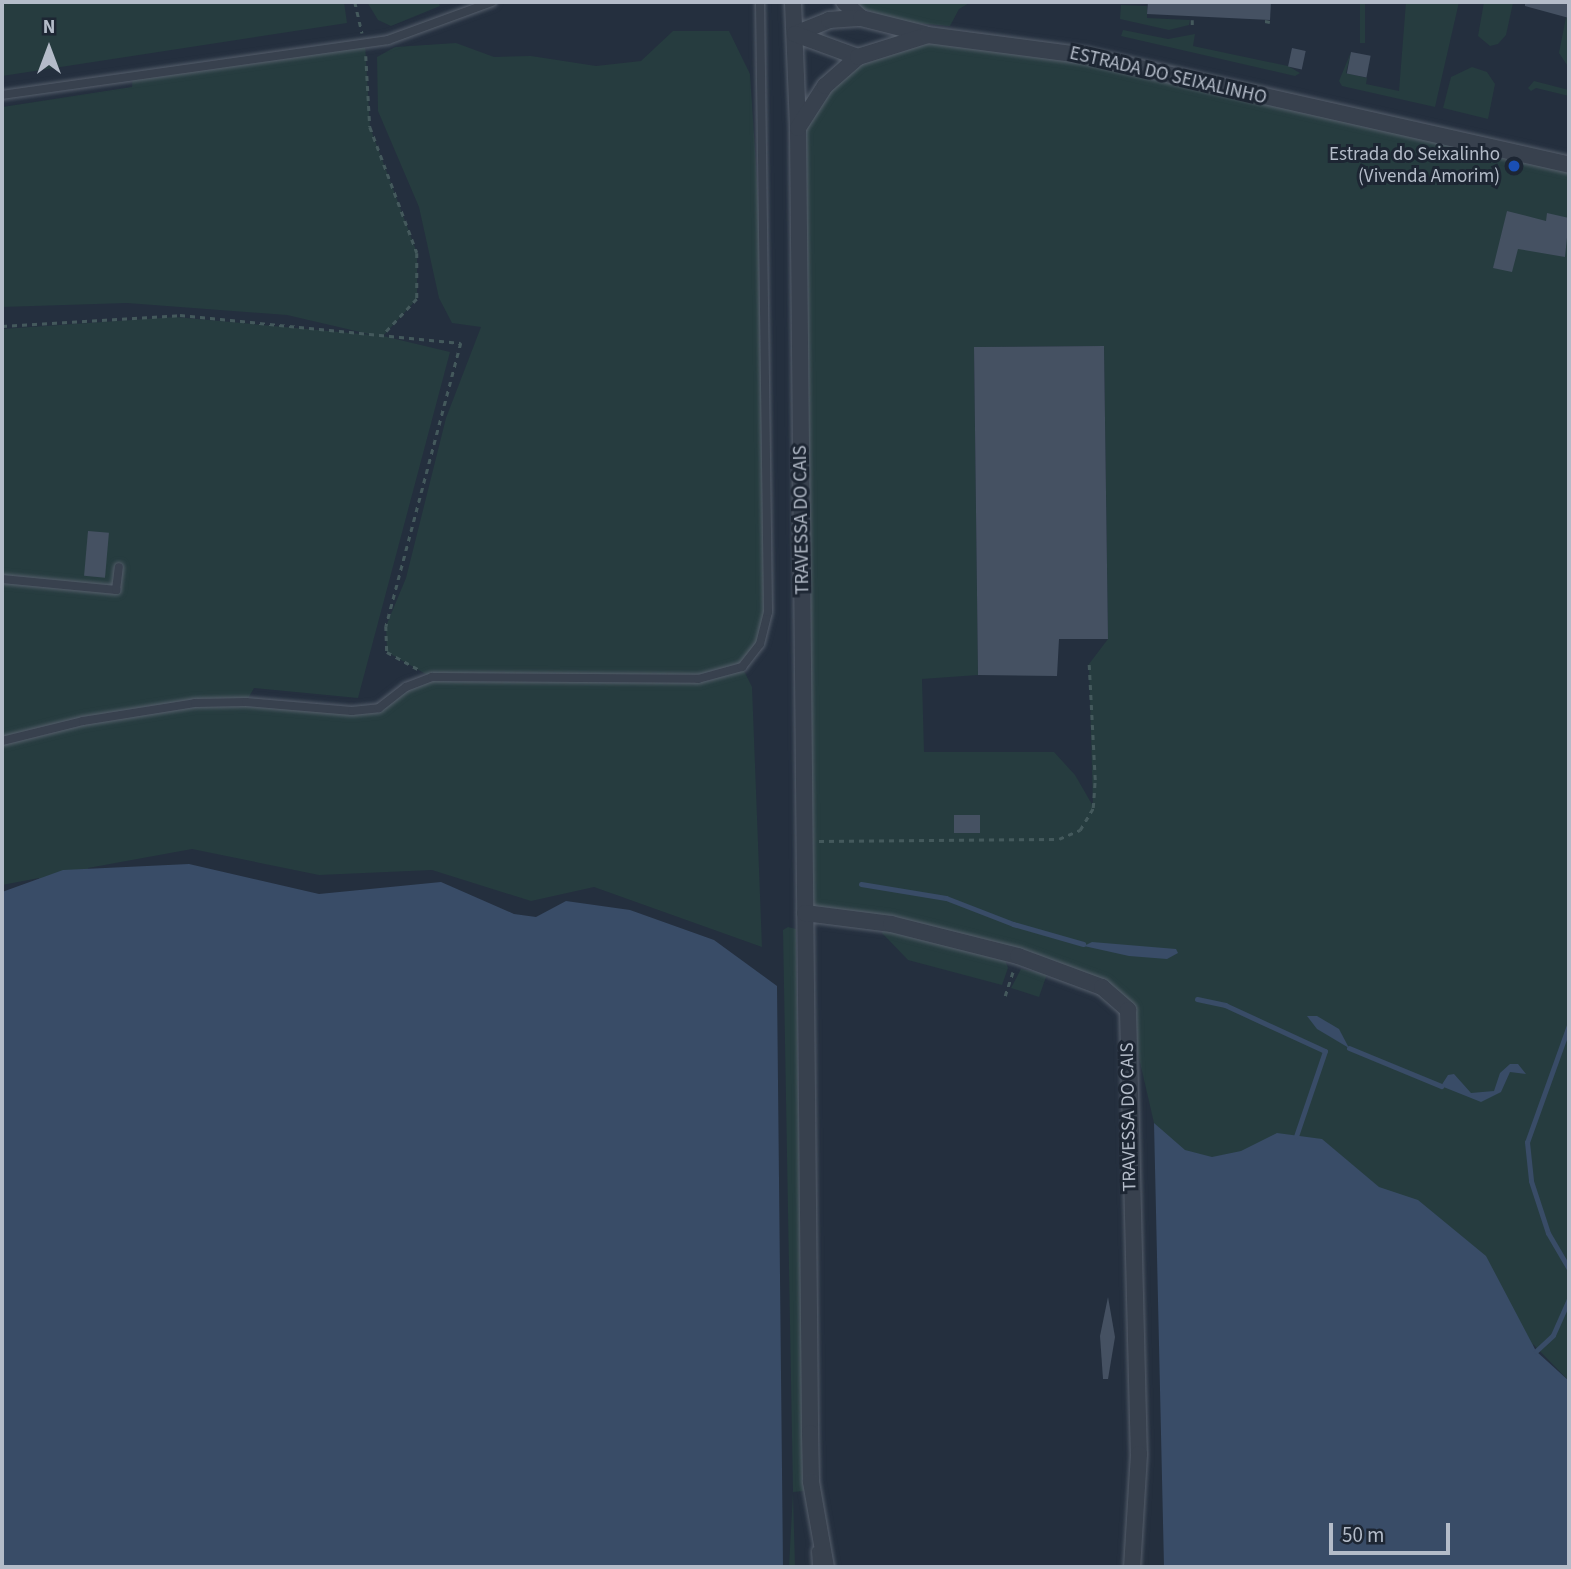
<!DOCTYPE html>
<html>
<head>
<meta charset="utf-8">
<style>
	body { margin:0 }
	#map { position:relative; width:1571px; height:1569px; overflow:hidden; background:#242f3e; font-family:"Source Sans 3",sans-serif }
	div>[style] { position:absolute }
	.green>* { inset:0; background:#263c3f; transform-origin:0 0 }
	.water>* { inset:0; background:#394c67 }
	.stream>* { height:5px; margin:-2.5px; padding:0 2.5px; transform-origin:2.5px; border-radius:2.5px; background:#394c67 }
	.building>* { inset:0; background:#455162; transform-origin:0 0 }
	.path>* { height:2.5px; margin-top:-1.25px; transform-origin:0; background:repeating-linear-gradient(90deg,#44595c 0 5px,transparent 0 10px) }
	.roads { filter:drop-shadow(0 0 2px #565f6c) drop-shadow(0 0 2px #565f6c) }
	.service>* { height:8px; margin:-4px; padding:0 4px; transform-origin:4px; border-radius:4px; background:#38414e }
	.minor>* { height:16px; margin:-8px; padding:0 8px; transform-origin:8px; border-radius:8px; background:#38414e }
	.dots>* { width:19px; height:19px; translate:-50% -50%; box-sizing:border-box; border:4px solid #1d2633; border-radius:50% }
	span { translate:-50% -50%; white-space:nowrap; text-align:center; line-height:1.15; -webkit-text-stroke:6px #1d2633; paint-order:stroke }
	.street-label { font-size:19px; color:#b4bcc9 }
	.poi-label { font-size:19px; color:#b4bcc9 }
	.right { translate:-100% -50%; text-align:right }
	.frame { position:absolute; inset:0; border:4px solid #b4bcc9; pointer-events:none }
	.north { position:absolute; left:14px; top:14px; width:70px; height:70px; -webkit-text-stroke:5px #1d2633; paint-order:stroke; rotate:0deg; font-size:19px; font-weight:700; line-height:28px; text-align:center; color:#b4bcc9 }
	.north::after { content:''; display:block; margin:auto; width:24px; height:32px; background:#b4bcc9; clip-path:polygon(50% 0,100% 100%,50% 72%,0 100%) }
	.scale { position:absolute; left:1329px; top:1523px; width:121px; height:32px; box-sizing:border-box; border:4px solid #b4bcc9; border-top:0; padding-left:9px; font-size:21px; line-height:24px; white-space:nowrap; color:#b4bcc9; -webkit-text-stroke:5px #1d2633; paint-order:stroke }
</style>
</head>
<body>
<div id="map">
	<div class="green">
		<i style="clip-path:polygon(2px 2px,344px 2px,347px 23px,2px 76px)"></i>
		<i style="clip-path:polygon(367px 2px,438px 2px,440px 6px,391px 26px,378px 20px)"></i>
		<i style="clip-path:polygon(857px 2px,971px 2px,959px 9px,950px 26px,903px 22px,863px 9px)"></i>
		<i style="left:1360px;top:2px;width:5px;height:41px"></i>
		<i style="clip-path:polygon(1406px 2px,1459px 2px,1435px 107px,1342px 86px,1339px 81px,1351px 52px,1346px 73px,1367px 78px,1366px 84px,1399px 91px)"></i>
		<i style="clip-path:polygon(1484px 2px,1513px 3px,1506px 35px,1498px 44px,1490px 46px,1478px 36px)"></i>
		<i style="clip-path:polygon(1121px 5px,1147px 6px,1147px 18px,1190px 20px,1189px 25px,1169px 30px,1120px 19px)"></i>
		<i style="clip-path:polygon(1566px 17px,1569px 18px,1569px 68px,1559px 53px)"></i>
		<i style="clip-path:polygon(1123px 30px,1168px 39px,1195px 34px,1193px 46px,1288px 66px,1300px 73px,1295px 76px,1121px 36px)"></i>
		<i style="clip-path:polygon(673px 31px,729px 31px,750px 74px,764px 287px,768px 612px,760px 644px,742px 667px,752px 687px,762px 947px,594px 887px,531px 901px,432px 870px,319px 875px,192px 849px,88px 868px,2px 1567px,39px 878px,2px 885px,2px 329px,175px 317px,373px 335px,287px 315px,127px 303px,2px 307px,2px 107px,132px 87px,133px 74px,365px 43px,370px 127px,417px 253px,417px 299px,383px 336px,450px 352px,358px 698px,254px 688px,246px 702px,352px 711px,379px 708px,431px 677px,387px 652px,386px 626px,406px 578px,446px 418px,481px 327px,452px 323px,439px 298px,419px 207px,378px 111px,377px 57px,395px 47px,456px 43px,494px 57px,531px 56px,596px 66px,641px 61px)"></i>
		<i style="clip-path:polygon(evenodd,928px 35px,1087px 56px,1569px 165px,1569px 1381px,1533px 1344px,1569px 1567px,1154px 1123px,1128px 1010px,1118px 997px,1018px 956px,805px 913px,798px 128px,858px 57px,928px 35px,1104px 346px,1108px 639px,1089px 664px,1093px 806px,1075px 775px,1054px 752px,924px 752px,922px 679px,978px 675px,974px 347px,1104px 346px)"></i>
		<i style="clip-path:polygon(1472px 67px,1487px 72px,1495px 84px,1488px 119px,1443px 108px,1451px 77px)"></i>
		<i style="clip-path:polygon(1534px 81px,1569px 90px,1569px 96px,1536px 88px,1531px 91px,1528px 88px)"></i>
		<i style="clip-path:polygon(788px 927px,796px 929px,804px 1491px,793px 1492px,795px 1567px,789px 1567px,793px 1492px,783px 930px)"></i>
		<i style="clip-path:polygon(885px 930px,1005px 960px,1008px 968px,1002px 985px,908px 960px,882px 933px)"></i>
		<i style="clip-path:polygon(1021px 969px,1047px 974px,1039px 997px,1011px 988px)"></i>
	</div>
	<div class="water">
		<i style="clip-path:polygon(189px 864px,319px 894px,441px 882px,514px 914px,536px 917px,566px 901px,630px 910px,714px 940px,777px 986px,783px 1567px,2px 1567px,2px 892px,63px 870px)"></i>
		<i style="clip-path:polygon(1092px 942px,1176px 949px,1178px 953px,1167px 959px,1129px 956px,1084px 946px)"></i>
		<i style="clip-path:polygon(1307px 1016px,1317px 1016px,1339px 1029px,1349px 1048px,1317px 1029px)"></i>
		<i style="clip-path:polygon(1510px 1064px,1518px 1064px,1526px 1074px,1510px 1072px,1501px 1092px,1481px 1102px,1441px 1086px,1448px 1075px,1454px 1074px,1471px 1093px,1494px 1091px,1500px 1073px)"></i>
		<i style="clip-path:polygon(1154px 1123px,1185px 1150px,1212px 1157px,1241px 1151px,1277px 1133px,1322px 1139px,1379px 1187px,1418px 1200px,1486px 1256px,1536px 1351px,1569px 1381px,1569px 1567px,1164px 1567px)"></i>
	</div>
	<div class="stream">
		<i style="left:861px;top:884px;width:86px;rotate:9.4deg"></i>
		<i style="left:946px;top:898px;width:72px;rotate:21.2deg"></i>
		<i style="left:1013px;top:924px;width:73px;rotate:15.9deg"></i>
		<i style="left:1197px;top:999px;width:29px;rotate:12deg"></i>
		<i style="left:1225px;top:1005px;width:110px;rotate:24.7deg"></i>
		<i style="left:1325px;top:1051px;width:90px;rotate:108.8deg"></i>
		<i style="left:1569px;top:1025px;width:124px;rotate:109.7deg"></i>
		<i style="left:1527px;top:1142px;width:39px;rotate:84deg"></i>
		<i style="left:1531px;top:1181px;width:55px;rotate:71.9deg"></i>
		<i style="left:1548px;top:1233px;width:42px;rotate:59.7deg"></i>
		<i style="left:1349px;top:1048px;width:100px;rotate:22.4deg"></i>
		<i style="left:1536px;top:1351px;width:23px;rotate:-43deg"></i>
		<i style="left:1553px;top:1335px;width:39px;rotate:-66deg"></i>
	</div>
	<div class="building">
		<i style="clip-path:polygon(1148px 2px,1271px 2px,1270px 20px,1147px 14px)"></i>
		<i style="clip-path:polygon(1525px 2px,1569px 2px,1569px 18px,1525px 6px)"></i>
		<i style="left:1292px;top:48px;width:14px;height:19px;rotate:12deg"></i>
		<i style="left:1351px;top:52px;width:20px;height:22px;rotate:11deg"></i>
		<i style="clip-path:polygon(1507px 211px,1546px 221px,1547px 213px,1569px 218px,1565px 257px,1518px 249px,1512px 272px,1493px 268px)"></i>
		<i style="clip-path:polygon(1104px 346px,1108px 639px,1059px 639px,1057px 676px,978px 675px,974px 347px)"></i>
		<i style="left:88px;top:531px;width:21px;height:45px;rotate:5deg"></i>
		<i style="left:954px;top:815px;width:26px;height:18px"></i>
		<i style="clip-path:polygon(1108px 1297px,1115px 1337px,1108px 1379px,1103px 1379px,1100px 1336px)"></i>
	</div>
	<div class="path">
		<i style="left:355px;top:2px;width:32px;rotate:77deg"></i>
		<i style="left:1265px;top:21px;width:5px;rotate:11deg"></i>
		<i style="left:1192px;top:25px;width:5px;rotate:-90deg"></i>
		<i style="left:366px;top:56px;width:71px;rotate:86.8deg"></i>
		<i style="left:370px;top:127px;width:134px;rotate:69.5deg"></i>
		<i style="left:417px;top:253px;width:46px;rotate:90deg"></i>
		<i style="left:417px;top:299px;width:50px;rotate:133.4deg"></i>
		<i style="left:2px;top:326px;width:178px;rotate:-3.5deg"></i>
		<i style="left:180px;top:315px;width:282px;rotate:5.7deg"></i>
		<i style="left:461px;top:343px;width:293px;rotate:104.8deg"></i>
		<i style="left:386px;top:626px;width:26px;rotate:88deg"></i>
		<i style="left:387px;top:652px;width:37px;rotate:29deg"></i>
		<i style="left:819px;top:841px;width:240px;rotate:-0.5deg"></i>
		<i style="left:1059px;top:839px;width:23px;rotate:-23deg"></i>
		<i style="left:1080px;top:830px;width:26px;rotate:-59deg"></i>
		<i style="left:1093px;top:808px;width:28px;rotate:-86deg"></i>
		<i style="left:1095px;top:780px;width:116px;rotate:-93deg"></i>
		<i style="left:1005px;top:996px;width:25px;rotate:-72deg"></i>
	</div>
	<div class="roads">
		<div class="service">
			<i style="left:2px;top:95px;width:390px;rotate:-8.1deg"></i>
			<i style="left:388px;top:40px;width:111px;rotate:-20.1deg"></i>
			<i style="left:2px;top:579px;width:115px;rotate:5.5deg"></i>
			<i style="left:116px;top:590px;width:23px;rotate:-83deg"></i>
			<i style="left:2px;top:741px;width:83px;rotate:-13.9deg"></i>
			<i style="left:83px;top:721px;width:113px;rotate:-9.1deg"></i>
			<i style="left:195px;top:703px;width:51px;rotate:-1.1deg"></i>
			<i style="left:246px;top:702px;width:106px;rotate:4.9deg"></i>
			<i style="left:352px;top:711px;width:27px;rotate:-6deg"></i>
			<i style="left:379px;top:708px;width:34px;rotate:-38deg"></i>
			<i style="left:406px;top:687px;width:28px;rotate:-21deg"></i>
			<i style="left:432px;top:677px;width:266px;rotate:0.4deg"></i>
			<i style="left:698px;top:679px;width:46px;rotate:-15.3deg"></i>
			<i style="left:742px;top:667px;width:29px;rotate:-52deg"></i>
			<i style="left:760px;top:644px;width:33px;rotate:-76deg"></i>
			<i style="left:768px;top:612px;width:610px;rotate:-90.75deg"></i>
			<i style="left:816px;top:1551px;width:16px;rotate:86deg"></i>
		</div>
		<div class="minor">
			<i style="left:793px;top:2px;width:126px;rotate:87.7deg"></i>
			<i style="left:798px;top:128px;width:1305px;rotate:89.47deg"></i>
			<i style="left:810px;top:1433px;width:49px;rotate:88.8deg"></i>
			<i style="left:811px;top:1482px;width:86px;rotate:80deg"></i>
			<i style="left:844px;top:2px;width:23px;rotate:43deg"></i>
			<i style="left:795px;top:34px;width:37px;rotate:-22deg"></i>
			<i style="left:829px;top:20px;width:32px;rotate:-4deg"></i>
			<i style="left:861px;top:18px;width:66px;rotate:14deg"></i>
			<i style="left:795px;top:34px;width:67px;rotate:20.1deg"></i>
			<i style="left:798px;top:128px;width:50px;rotate:-57.3deg"></i>
			<i style="left:825px;top:86px;width:44px;rotate:-41.3deg"></i>
			<i style="left:858px;top:57px;width:73px;rotate:-17.4deg"></i>
			<i style="left:928px;top:35px;width:160px;rotate:7.5deg"></i>
			<i style="left:1087px;top:56px;width:494px;rotate:12.7deg"></i>
			<i style="left:805px;top:913px;width:87px;rotate:7.3deg"></i>
			<i style="left:891px;top:924px;width:131px;rotate:14.1deg"></i>
			<i style="left:1018px;top:956px;width:90px;rotate:20.3deg"></i>
			<i style="left:1102px;top:987px;width:35px;rotate:41deg"></i>
			<i style="left:1128px;top:1010px;width:444px;rotate:88.6deg"></i>
			<i style="left:1139px;top:1454px;width:113px;rotate:93.5deg"></i>
		</div>
	</div>
	<div class="dots">
		<i style="left:1514px;top:166px;background:#1a4fb4"></i>
	</div>
	<div class="street-label">
		<span style="left:1168px;top:76px;rotate:13deg">ESTRADA DO SEIXALINHO</span>
		<span style="left:802px;top:520px;rotate:-91deg">TRAVESSA DO CAIS</span>
		<span style="left:1129px;top:1117px;rotate:-91deg">TRAVESSA DO CAIS</span>
	</div>
	<div class="poi-label">
		<span class="right" style="left:1500px;top:166px">Estrada do Seixalinho<br>(Vivenda Amorim)</span>
	</div>
	<div class="frame"></div>
	<div class="north">N</div>
	<div class="scale">50 m</div>
</div>
</body>
</html>
